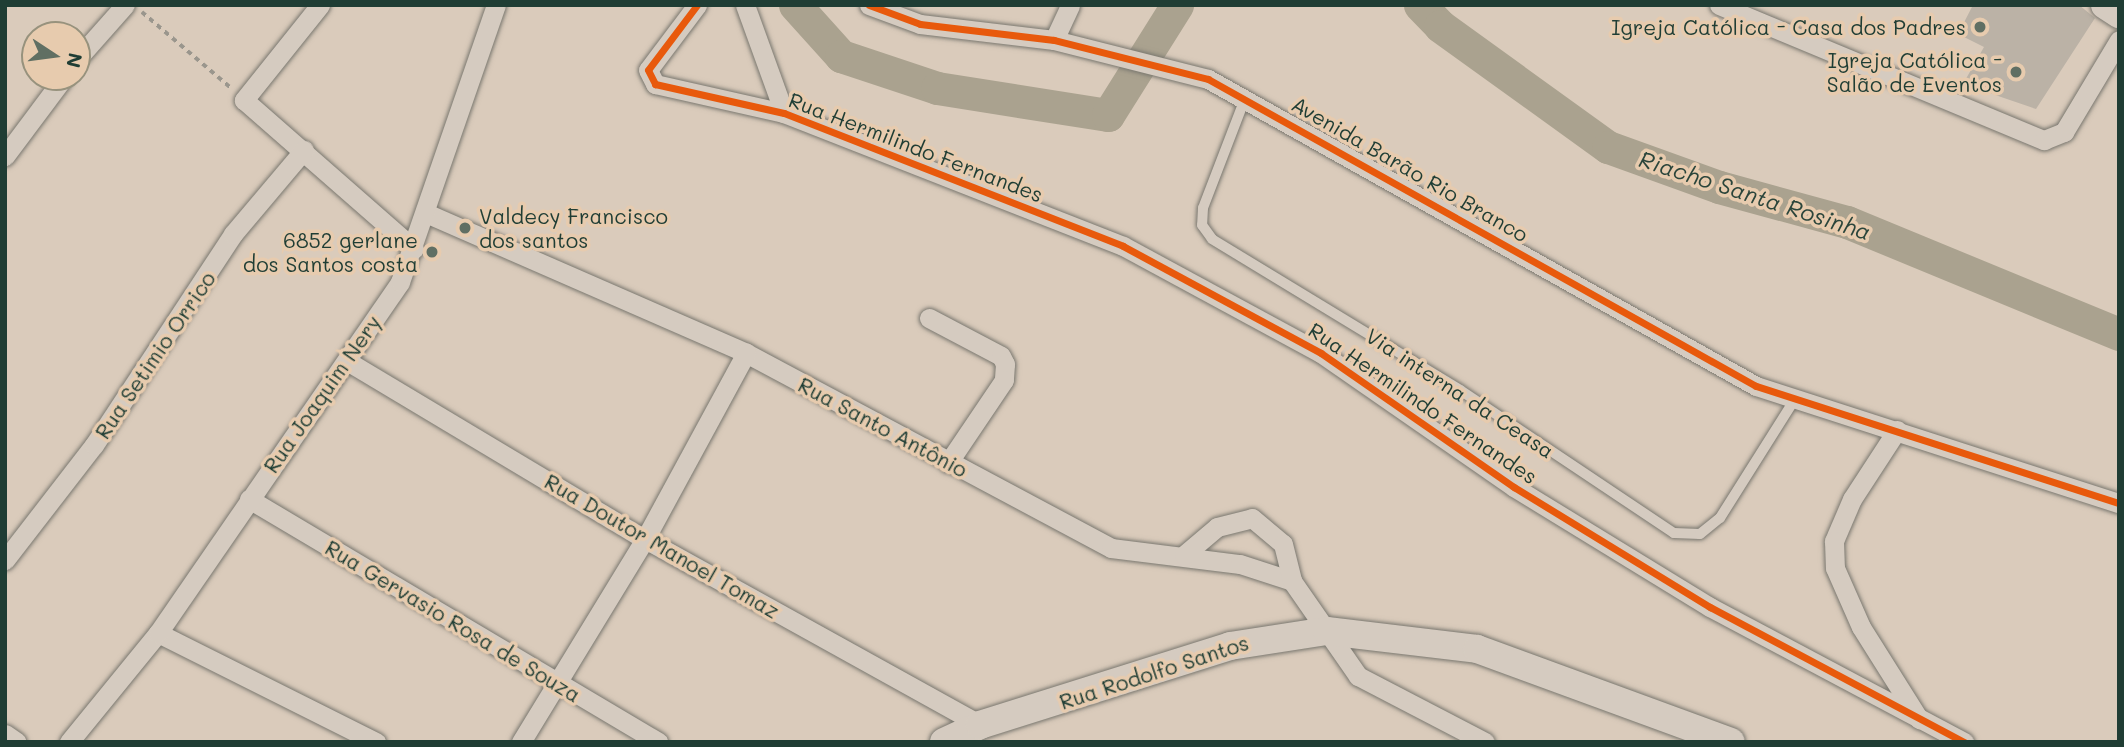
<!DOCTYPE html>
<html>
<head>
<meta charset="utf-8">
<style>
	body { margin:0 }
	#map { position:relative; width:2124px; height:747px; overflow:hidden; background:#dacbbb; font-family:Mali,sans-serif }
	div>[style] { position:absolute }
	.river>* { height:33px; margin:-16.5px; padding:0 16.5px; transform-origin:16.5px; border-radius:16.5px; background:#aaa28f }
	.building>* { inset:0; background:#bbb2a6 }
	.path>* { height:3.5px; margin-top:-1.75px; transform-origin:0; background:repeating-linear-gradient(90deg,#9a968d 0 5px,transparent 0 10px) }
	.roads { filter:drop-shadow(0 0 2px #79776f) drop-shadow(0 0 2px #79776f) }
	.lane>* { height:10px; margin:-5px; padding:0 5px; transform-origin:5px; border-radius:5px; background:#d5cbc0 }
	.street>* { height:19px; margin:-9.5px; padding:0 9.5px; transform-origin:9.5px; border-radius:9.5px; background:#d5cbc0 }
	.secondary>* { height:28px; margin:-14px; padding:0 14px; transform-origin:14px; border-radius:14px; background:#d5cbc0 }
	.cycleway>* { height:7px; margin:-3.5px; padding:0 3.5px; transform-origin:3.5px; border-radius:3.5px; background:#e8590c }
	.dots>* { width:19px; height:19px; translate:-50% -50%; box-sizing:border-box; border:4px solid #e7cbae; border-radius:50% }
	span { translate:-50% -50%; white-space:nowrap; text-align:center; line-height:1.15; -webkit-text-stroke:7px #e7cbae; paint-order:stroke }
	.poi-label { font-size:21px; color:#1f3d34 }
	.right { translate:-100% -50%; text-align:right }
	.left { translate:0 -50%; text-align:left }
	.street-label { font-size:21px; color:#1f3d34 }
	.water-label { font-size:23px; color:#2b453b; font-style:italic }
	.frame { position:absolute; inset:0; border:7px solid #1f3d34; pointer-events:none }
	.north { position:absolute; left:21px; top:21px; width:70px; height:70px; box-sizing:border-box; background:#e7cbae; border:2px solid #97927d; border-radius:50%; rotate:103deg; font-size:19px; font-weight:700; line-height:28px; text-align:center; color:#1f3d34 }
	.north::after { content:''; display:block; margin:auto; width:24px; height:32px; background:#606f63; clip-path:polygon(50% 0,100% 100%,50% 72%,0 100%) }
</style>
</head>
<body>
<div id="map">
	<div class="river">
		<i style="left:795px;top:5px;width:69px;rotate:48deg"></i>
		<i style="left:841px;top:56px;width:101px;rotate:18.4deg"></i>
		<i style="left:937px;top:88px;width:173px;rotate:9deg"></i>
		<i style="left:1108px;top:115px;width:130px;rotate:-57.9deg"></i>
		<i style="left:1420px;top:5px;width:29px;rotate:46deg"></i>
		<i style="left:1440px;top:26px;width:207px;rotate:35.8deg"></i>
		<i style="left:1608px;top:147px;width:118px;rotate:19.8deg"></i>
		<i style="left:1719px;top:187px;width:133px;rotate:15.3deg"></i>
		<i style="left:1847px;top:222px;width:294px;rotate:22.4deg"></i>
	</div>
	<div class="building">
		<i style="clip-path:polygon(1973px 5px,2079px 5px,2095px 18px,2036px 109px,1963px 84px,1984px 47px,1958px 34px)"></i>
	</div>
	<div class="path">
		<i style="left:142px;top:12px;width:118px;rotate:40.5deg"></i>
	</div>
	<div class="roads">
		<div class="lane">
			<i style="left:1246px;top:96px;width:120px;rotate:111deg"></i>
			<i style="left:1203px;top:208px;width:17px;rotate:93deg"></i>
			<i style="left:1202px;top:225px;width:17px;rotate:54deg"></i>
			<i style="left:1212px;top:239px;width:290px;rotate:31.3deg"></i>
			<i style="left:1460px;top:390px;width:257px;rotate:33.8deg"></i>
			<i style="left:1674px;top:533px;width:26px;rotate:2deg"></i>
			<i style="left:1700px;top:534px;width:26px;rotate:-39deg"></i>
			<i style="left:1720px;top:518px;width:137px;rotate:-57.8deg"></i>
		</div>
		<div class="street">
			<i style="left:320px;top:5px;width:122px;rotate:128.7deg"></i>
			<i style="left:244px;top:100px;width:226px;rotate:41.2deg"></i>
			<i style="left:697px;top:5px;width:81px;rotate:127deg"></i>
			<i style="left:648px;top:70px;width:16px;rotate:63deg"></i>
			<i style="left:655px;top:84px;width:132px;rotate:12.7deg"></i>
			<i style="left:784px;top:113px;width:364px;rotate:21.4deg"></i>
			<i style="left:1123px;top:246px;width:225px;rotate:28.4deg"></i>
			<i style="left:1321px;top:353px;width:235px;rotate:34.8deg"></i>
			<i style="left:1514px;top:487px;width:230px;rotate:31.5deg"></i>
			<i style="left:1710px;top:607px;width:288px;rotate:28deg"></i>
			<i style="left:745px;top:5px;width:115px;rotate:70.1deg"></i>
			<i style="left:869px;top:5px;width:54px;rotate:20.4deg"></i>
			<i style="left:920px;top:24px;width:135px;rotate:6.8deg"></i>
			<i style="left:1054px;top:40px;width:159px;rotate:14.2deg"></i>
			<i style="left:1208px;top:79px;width:628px;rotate:29.26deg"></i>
			<i style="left:1756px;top:386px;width:381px;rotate:17.9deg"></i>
			<i style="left:1719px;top:5px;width:352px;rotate:22.6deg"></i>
			<i style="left:2044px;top:140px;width:22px;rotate:-22deg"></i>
			<i style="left:2064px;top:132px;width:107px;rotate:-59.1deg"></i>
			<i style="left:1054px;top:40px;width:38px;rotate:-65deg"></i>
			<i style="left:77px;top:59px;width:72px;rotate:-48.4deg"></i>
			<i style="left:5px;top:156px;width:99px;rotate:-53.2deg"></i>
			<i style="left:426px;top:213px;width:349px;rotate:23.6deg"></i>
			<i style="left:746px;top:353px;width:414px;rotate:28.1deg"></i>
			<i style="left:1111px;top:548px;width:130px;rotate:7.1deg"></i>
			<i style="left:1240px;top:564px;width:55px;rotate:18.1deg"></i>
			<i style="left:1292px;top:581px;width:116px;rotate:55.2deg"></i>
			<i style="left:1358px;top:676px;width:143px;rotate:27.5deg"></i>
			<i style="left:929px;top:318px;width:81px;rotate:27.8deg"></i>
			<i style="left:1001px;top:356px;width:9px;rotate:63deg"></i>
			<i style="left:1005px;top:364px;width:16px;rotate:94deg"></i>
			<i style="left:1004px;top:380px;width:100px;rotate:124deg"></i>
			<i style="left:347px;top:361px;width:347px;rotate:30.9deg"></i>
			<i style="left:645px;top:539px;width:383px;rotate:29deg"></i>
			<i style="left:1897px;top:430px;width:82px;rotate:123.1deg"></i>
			<i style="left:1852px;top:499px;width:46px;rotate:113.2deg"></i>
			<i style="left:1834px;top:541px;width:27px;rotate:88deg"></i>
			<i style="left:1835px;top:568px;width:64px;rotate:66.2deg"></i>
			<i style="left:1861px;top:627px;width:109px;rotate:57.8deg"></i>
			<i style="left:249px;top:499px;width:476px;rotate:30.7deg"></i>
			<i style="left:1184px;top:555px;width:43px;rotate:-40.3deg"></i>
			<i style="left:1217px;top:527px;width:36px;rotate:-14deg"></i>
			<i style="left:1252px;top:518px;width:40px;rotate:40deg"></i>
			<i style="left:1283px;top:544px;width:38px;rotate:76deg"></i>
			<i style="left:5px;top:560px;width:145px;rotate:-52.3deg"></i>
			<i style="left:94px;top:445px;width:253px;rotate:-56.6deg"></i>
			<i style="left:233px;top:234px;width:110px;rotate:-49.8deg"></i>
			<i style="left:158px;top:633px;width:244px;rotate:26.6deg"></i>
			<i style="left:5px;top:734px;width:14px;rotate:34deg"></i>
			<i style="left:69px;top:742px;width:141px;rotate:-50.8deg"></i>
			<i style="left:158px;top:633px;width:426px;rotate:-55.4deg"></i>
			<i style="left:400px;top:282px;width:293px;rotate:-70.9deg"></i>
			<i style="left:521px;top:742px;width:238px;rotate:-58.6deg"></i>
			<i style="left:645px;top:539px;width:212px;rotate:-61.5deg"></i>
		</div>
		<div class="secondary">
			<i style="left:2105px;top:5px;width:17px;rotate:33deg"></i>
			<i style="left:944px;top:742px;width:40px;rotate:-25deg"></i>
			<i style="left:980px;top:725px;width:262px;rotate:-17.5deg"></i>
			<i style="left:1230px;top:646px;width:98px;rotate:-8.8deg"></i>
			<i style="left:1327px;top:631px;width:151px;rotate:6.8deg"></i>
			<i style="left:1477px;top:649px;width:270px;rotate:20.1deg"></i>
		</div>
	</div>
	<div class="cycleway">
		<i style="left:697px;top:5px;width:81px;rotate:127deg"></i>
		<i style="left:648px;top:70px;width:16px;rotate:63deg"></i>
		<i style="left:655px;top:84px;width:132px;rotate:12.7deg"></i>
		<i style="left:784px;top:113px;width:364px;rotate:21.4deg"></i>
		<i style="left:1123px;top:246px;width:225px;rotate:28.4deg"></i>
		<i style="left:1321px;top:353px;width:235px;rotate:34.8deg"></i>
		<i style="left:1514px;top:487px;width:230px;rotate:31.5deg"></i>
		<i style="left:1710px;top:607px;width:288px;rotate:28deg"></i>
		<i style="left:869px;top:5px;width:54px;rotate:20.4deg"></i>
		<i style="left:920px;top:24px;width:135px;rotate:6.8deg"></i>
		<i style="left:1054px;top:40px;width:159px;rotate:14.2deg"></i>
		<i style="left:1208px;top:79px;width:628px;rotate:29.26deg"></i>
		<i style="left:1756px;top:386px;width:381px;rotate:17.9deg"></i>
	</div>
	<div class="dots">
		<i style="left:1980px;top:27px;background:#606f63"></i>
		<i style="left:2016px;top:72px;background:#606f63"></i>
		<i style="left:465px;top:228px;background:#606f63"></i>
		<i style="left:432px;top:252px;background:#606f63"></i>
	</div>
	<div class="poi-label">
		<span class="right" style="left:1966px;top:27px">Igreja Católica - Casa dos Padres</span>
		<span class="right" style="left:2002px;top:72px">Igreja Católica -<br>Salão de Eventos</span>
		<span class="left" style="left:479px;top:228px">Valdecy Francisco<br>dos santos</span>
		<span class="right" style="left:418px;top:252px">6852 gerlane<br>dos Santos costa</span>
	</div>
	<div class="street-label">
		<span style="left:916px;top:147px;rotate:21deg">Rua Hermilindo Fernandes</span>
		<span style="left:1410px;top:169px;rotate:30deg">Avenida Barão Rio Branco</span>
		<span style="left:155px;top:355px;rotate:-56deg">Rua Setimio Orrico</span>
		<span style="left:1460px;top:393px;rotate:33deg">Via interna da Ceasa</span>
		<span style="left:322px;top:394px;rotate:-55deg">Rua Joaquim Nery</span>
		<span style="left:1423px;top:403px;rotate:34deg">Rua Hermilindo Fernandes</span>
		<span style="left:883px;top:427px;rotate:28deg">Rua Santo Antônio</span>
		<span style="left:662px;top:546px;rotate:30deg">Rua Doutor Manoel Tomaz</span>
		<span style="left:453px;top:621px;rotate:31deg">Rua Gervasio Rosa de Souza</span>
		<span style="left:1154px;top:672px;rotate:-18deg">Rua Rodolfo Santos</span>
	</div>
	<div class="water-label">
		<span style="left:1755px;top:195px;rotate:18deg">Riacho Santa Rosinha</span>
	</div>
	<div class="frame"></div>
	<div class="north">N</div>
</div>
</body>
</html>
